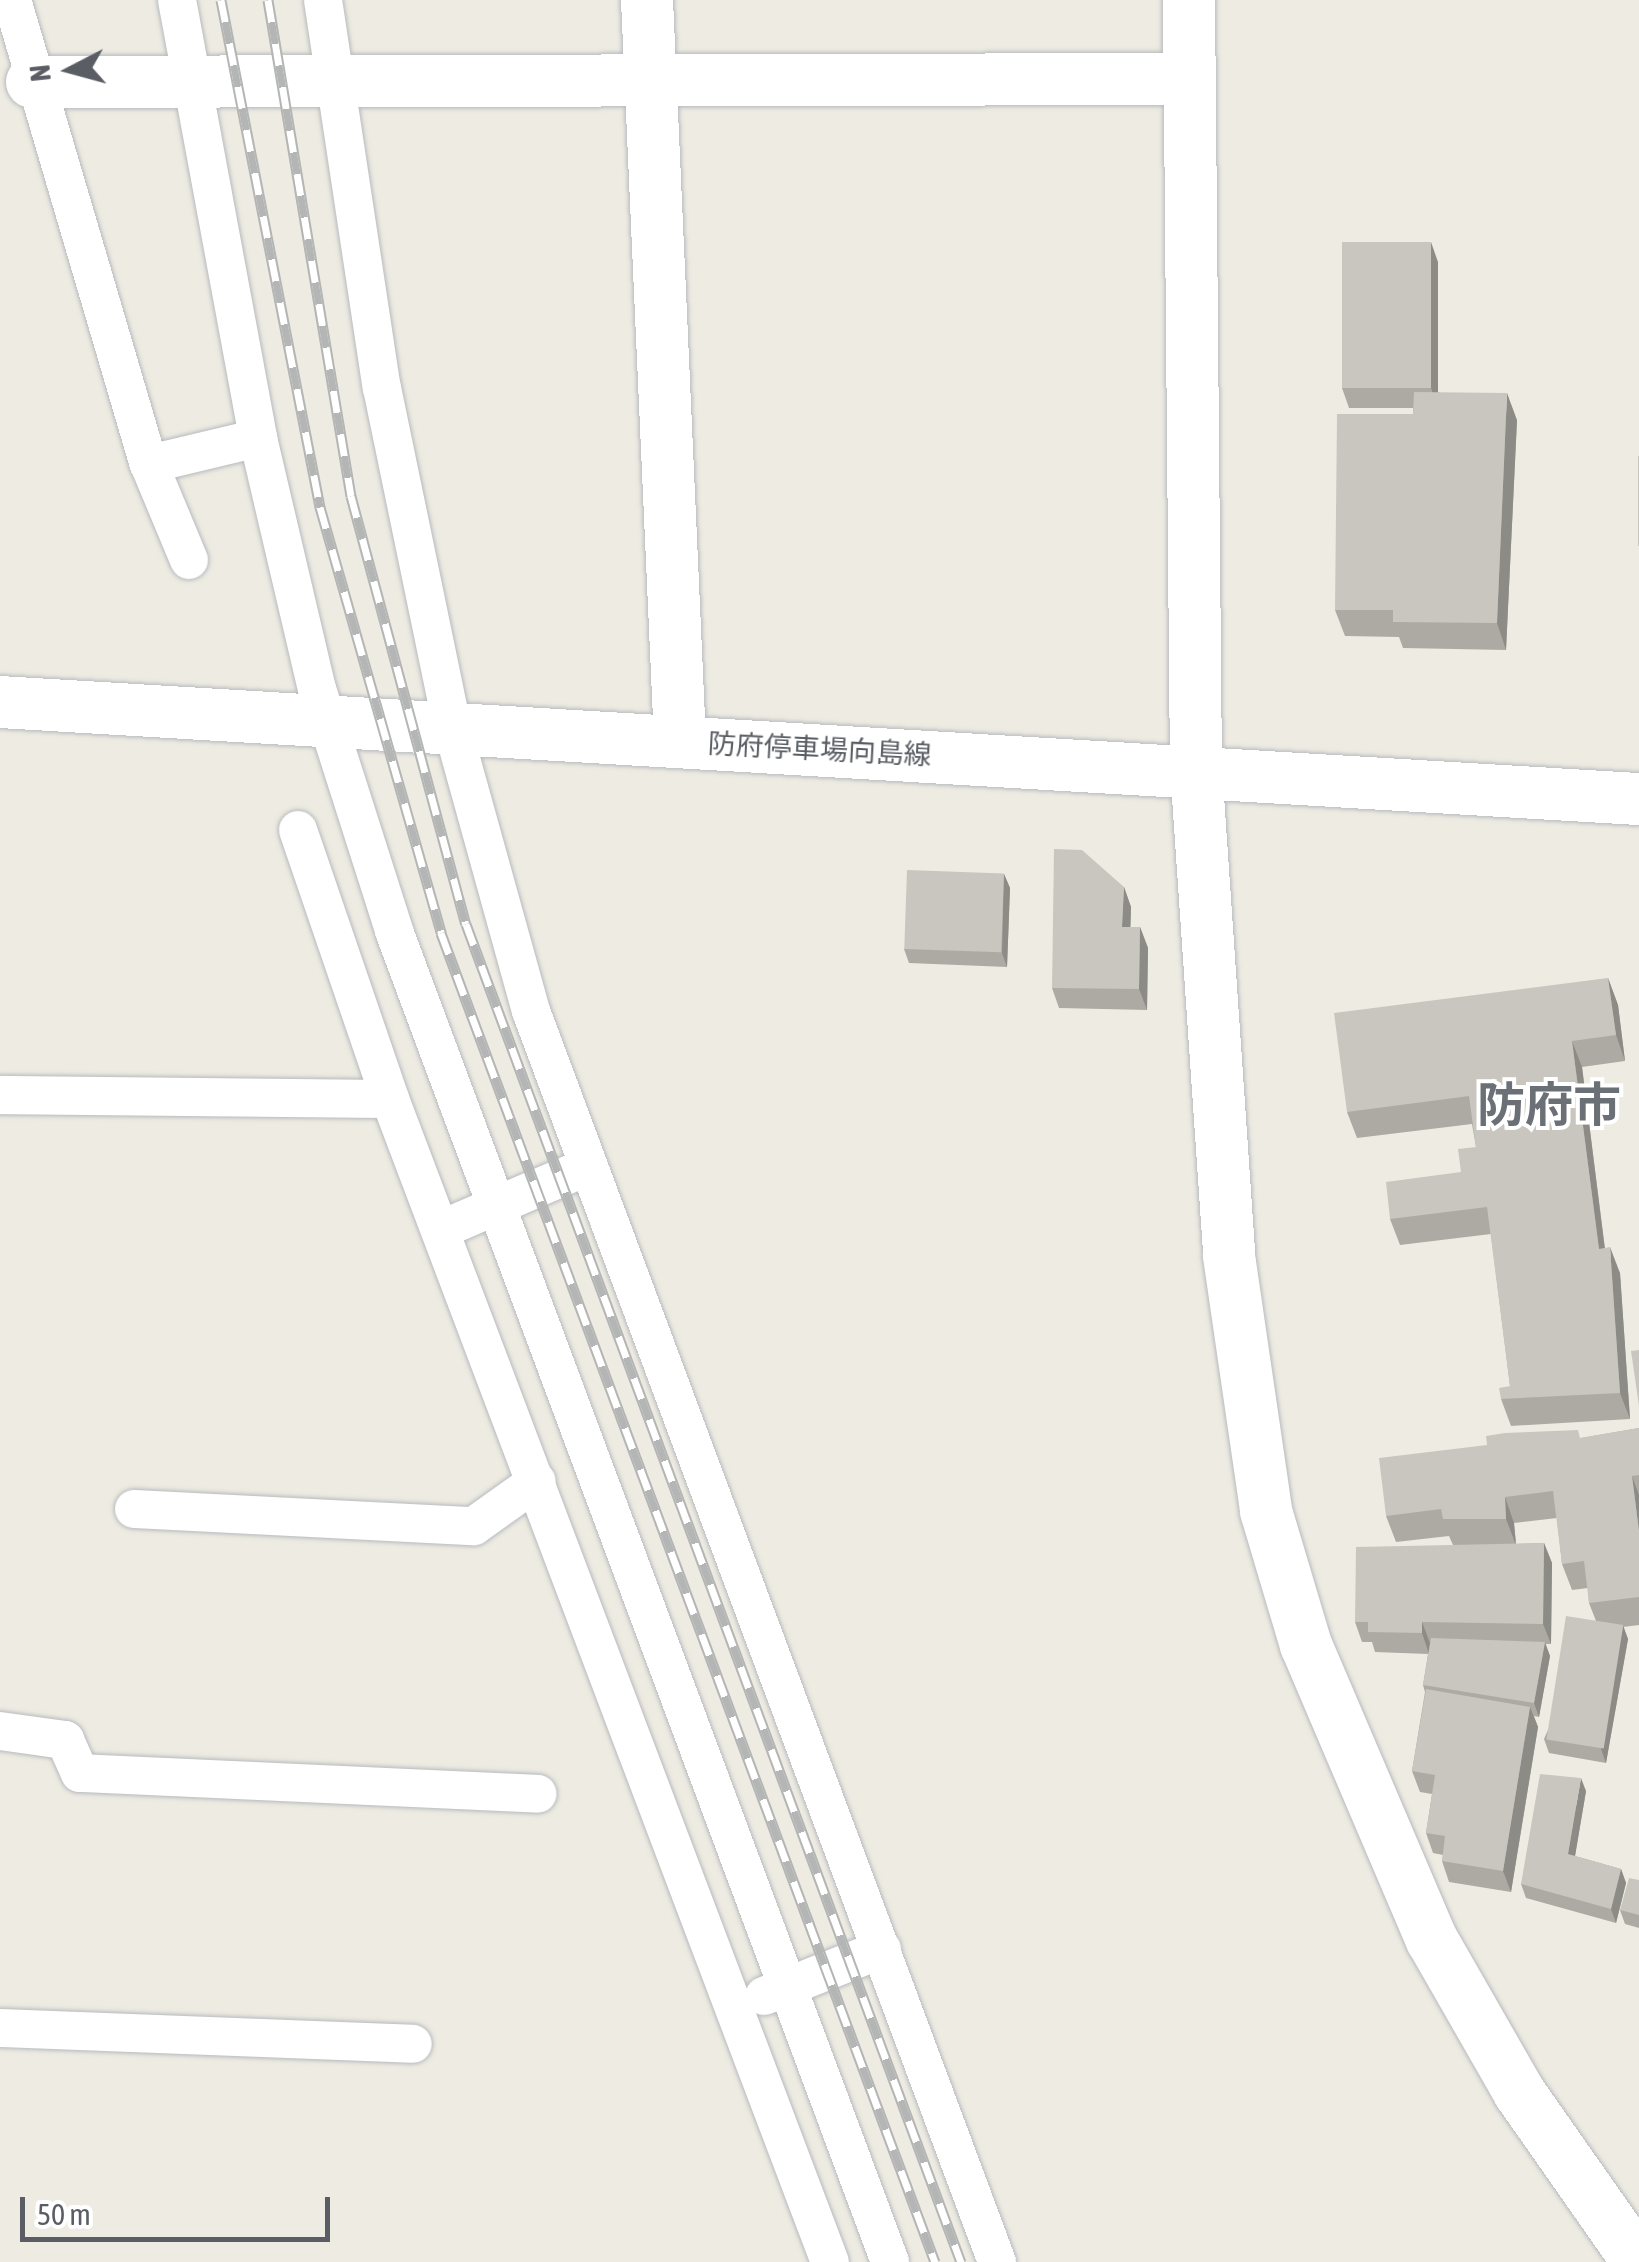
<!DOCTYPE html>
<html>
<head>
<meta charset="utf-8">
<style>
	body { margin:0 }
	#map { position:relative; width:1639px; height:2262px; overflow:hidden; background:#eeece2; font-family:"Asap Condensed","Noto Sans JP",sans-serif }
	div>[style] { position:absolute }
	.roads { filter:drop-shadow(0 0 2px #b7babf) drop-shadow(0 0 2px #b7babf) }
	.street>* { height:38px; margin:-19px; padding:0 19px; transform-origin:19px; border-radius:19px; background:#fff }
	.secondary>* { height:52px; margin:-26px; padding:0 26px; transform-origin:26px; border-radius:26px; background:#fff }
	.rail>* { height:11px; margin-top:-5.5px; transform-origin:0; background:repeating-linear-gradient(90deg,#fff 0 22px,#b4b5b5 0 44px); box-sizing:border-box; border-block:2px solid #b4b5b5 }
	.wall>* { inset:0; background:#adaaa4 }
	.shaded-wall>* { inset:0; background:#8d8b86 }
	.building>* { inset:0; background:#c9c6bf; transform-origin:0 0 }
	span { translate:-50% -50%; white-space:nowrap; text-align:center; line-height:1.15; -webkit-text-stroke:8px #fff; paint-order:stroke }
	.street-label { font-size:28px; color:#5a5e64 }
	.town-label { font-size:48px; color:#6b7076; font-weight:700 }
	.north { position:absolute; left:20px; top:20px; width:100px; height:100px; -webkit-text-stroke:8px #fff; paint-order:stroke; rotate:264deg; font-size:28px; font-weight:700; line-height:40px; text-align:center; color:#5a5e64 }
	.north::after { content:''; display:block; margin:auto; width:35px; height:45px; background:#5a5e64; clip-path:polygon(50% 0,100% 100%,50% 72%,0 100%) }
	.scale { position:absolute; left:20px; top:2197px; width:310px; height:45px; box-sizing:border-box; border:5px solid #5a5e64; border-top:0; padding-left:12px; font-size:30px; line-height:35px; white-space:nowrap; color:#5a5e64; -webkit-text-stroke:8px #fff; paint-order:stroke }
</style>
</head>
<body>
<div id="map">
	<div class="roads">
		<div class="street">
			<i style="left:12px;top:0;width:484px;rotate:73.6deg"></i>
			<i style="left:149px;top:464px;width:104px;rotate:67.4deg"></i>
			<i style="left:177px;top:0;width:445px;rotate:79.5deg"></i>
			<i style="left:258px;top:438px;width:258px;rotate:76.8deg"></i>
			<i style="left:317px;top:689px;width:254px;rotate:72.3deg"></i>
			<i style="left:394px;top:931px;width:1420px;rotate:69.56deg"></i>
			<i style="left:323px;top:0;width:392px;rotate:81.4deg"></i>
			<i style="left:382px;top:388px;width:349px;rotate:78.3deg"></i>
			<i style="left:453px;top:730px;width:292px;rotate:74.5deg"></i>
			<i style="left:531px;top:1011px;width:1335px;rotate:69.57deg"></i>
			<i style="left:149px;top:464px;width:112px;rotate:-13.4deg"></i>
			<i style="left:298px;top:830px;width:284px;rotate:71.1deg"></i>
			<i style="left:390px;top:1099px;width:1243px;rotate:69.28deg"></i>
			<i style="left:0;top:1095px;width:390px;rotate:0.6deg"></i>
			<i style="left:440px;top:1230px;width:157px;rotate:-23.3deg"></i>
			<i style="left:134px;top:1509px;width:340px;rotate:2.9deg"></i>
			<i style="left:474px;top:1526px;width:77px;rotate:-35.5deg"></i>
			<i style="left:0;top:1731px;width:66px;rotate:7.9deg"></i>
			<i style="left:65px;top:1740px;width:36px;rotate:66deg"></i>
			<i style="left:80px;top:1773px;width:458px;rotate:2.6deg"></i>
			<i style="left:764px;top:1996px;width:127px;rotate:-21.7deg"></i>
			<i style="left:0;top:2028px;width:413px;rotate:2.2deg"></i>
		</div>
		<div class="secondary">
			<i style="left:647px;top:0;width:743px;rotate:87.45deg"></i>
			<i style="left:1189px;top:0;width:767px;rotate:89.48deg"></i>
			<i style="left:1196px;top:767px;width:490px;rotate:86.1deg"></i>
			<i style="left:1229px;top:1256px;width:258px;rotate:81.7deg"></i>
			<i style="left:1266px;top:1511px;width:140px;rotate:73.4deg"></i>
			<i style="left:1306px;top:1645px;width:321px;rotate:66.9deg"></i>
			<i style="left:1432px;top:1940px;width:175px;rotate:60.2deg"></i>
			<i style="left:1519px;top:2092px;width:208px;rotate:55deg"></i>
			<i style="left:32px;top:82px;width:1156px;rotate:-0.15deg"></i>
			<i style="left:0;top:702px;width:1642px;rotate:3.39deg"></i>
		</div>
	</div>
	<div class="rail">
		<i style="left:221px;top:0;width:517px;rotate:78.95deg"></i>
		<i style="left:320px;top:507px;width:443px;rotate:74.1deg"></i>
		<i style="left:441px;top:933px;width:1418px;rotate:69.61deg"></i>
		<i style="left:268px;top:0;width:503px;rotate:80.5deg"></i>
		<i style="left:351px;top:496px;width:443px;rotate:75deg"></i>
		<i style="left:466px;top:924px;width:1427px;rotate:69.7deg"></i>
	</div>
	<div class="wall">
		<i style="clip-path:polygon(1438px 262px,1438px 392px,1517px 420px,1506px 650px,1403px 648px,1399px 637px,1345px 636px,1335px 610px,1413px 414px,1413px 408px,1349px 408px,1342px 388px)"></i>
		<i style="clip-path:polygon(1004px 874px,1010px 888px,1007px 967px,909px 963px,904px 949px)"></i>
		<i style="clip-path:polygon(1124px 887px,1131px 907px,1130px 927px,1140px 927px,1148px 948px,1147px 1010px,1059px 1008px,1052px 988px)"></i>
		<i style="clip-path:polygon(1608px 978px,1618px 1005px,1625px 1061px,1582px 1067px,1605px 1248px,1620px 1273px,1630px 1419px,1511px 1426px,1501px 1399px,1510px 1386px,1491px 1234px,1400px 1245px,1390px 1219px,1461px 1172px,1476px 1147px,1472px 1124px,1357px 1138px,1347px 1112px)"></i>
		<i style="clip-path:polygon(1639px 1428px,1639px 1625px,1623px 1627px,1628px 1639px,1606px 1763px,1549px 1753px,1544px 1739px,1596px 1621px,1589px 1603px,1588px 1588px,1572px 1590px,1562px 1564px,1557px 1518px,1514px 1523px,1516px 1544px,1544px 1543px,1552px 1563px,1551px 1644px,1545px 1644px,1550px 1656px,1539px 1717px,1534px 1716px,1538px 1727px,1511px 1892px,1449px 1882px,1442px 1861px,1443px 1855px,1433px 1853px,1426px 1833px,1432px 1794px,1420px 1792px,1412px 1771px,1425px 1692px,1423px 1685px,1428px 1654px,1375px 1652px,1372px 1642px,1362px 1642px,1355px 1622px,1453px 1545px,1449px 1536px,1396px 1542px,1386px 1516px,1581px 1438px)"></i>
		<i style="clip-path:polygon(1586px 1791px,1575px 1856px,1621px 1869px,1626px 1883px,1616px 1923px,1526px 1898px,1521px 1884px)"></i>
		<i style="clip-path:polygon(1639px 1880px,1639px 1928px,1625px 1924px,1620px 1910px)"></i>
	</div>
	<div class="shaded-wall">
		<i style="clip-path:polygon(1431px 242px,1438px 262px,1438px 408px,1431px 388px)"></i>
		<i style="clip-path:polygon(1507px 393px,1517px 420px,1506px 650px,1497px 623px)"></i>
		<i style="clip-path:polygon(1004px 874px,1010px 888px,1007px 967px,1002px 953px)"></i>
		<i style="clip-path:polygon(1124px 887px,1131px 907px,1130px 947px,1122px 927px)"></i>
		<i style="clip-path:polygon(1140px 927px,1148px 948px,1147px 1010px,1139px 989px)"></i>
		<i style="clip-path:polygon(1608px 978px,1618px 1005px,1625px 1061px,1616px 1035px)"></i>
		<i style="clip-path:polygon(1572px 1041px,1582px 1067px,1608px 1275px,1599px 1249px)"></i>
		<i style="clip-path:polygon(1610px 1247px,1620px 1273px,1630px 1419px,1620px 1393px)"></i>
		<i style="clip-path:polygon(1632px 1476px,1639px 1495px,1639px 1531px)"></i>
		<i style="clip-path:polygon(1505px 1497px,1514px 1523px,1516px 1545px,1506px 1519px)"></i>
		<i style="clip-path:polygon(1544px 1543px,1552px 1563px,1551px 1644px,1543px 1624px)"></i>
		<i style="clip-path:polygon(1422px 1622px,1430px 1643px,1429px 1654px,1422px 1633px)"></i>
		<i style="clip-path:polygon(1623px 1625px,1628px 1639px,1606px 1763px,1601px 1749px)"></i>
		<i style="clip-path:polygon(1545px 1642px,1550px 1656px,1539px 1717px,1534px 1703px)"></i>
		<i style="clip-path:polygon(1530px 1707px,1538px 1727px,1511px 1892px,1503px 1871px)"></i>
		<i style="clip-path:polygon(1581px 1778px,1586px 1791px,1573px 1868px,1568px 1854px)"></i>
		<i style="clip-path:polygon(1621px 1869px,1626px 1883px,1616px 1923px,1611px 1909px)"></i>
	</div>
	<div class="building">
		<i style="left:1342px;top:242px;width:89px;height:146px"></i>
		<i style="clip-path:polygon(1414px 392px,1507px 393px,1497px 623px,1393px 622px,1393px 610px,1335px 610px,1337px 414px,1413px 414px)"></i>
		<i style="left:1638px;top:456px;width:1px;height:90px"></i>
		<i style="clip-path:polygon(1054px 849px,1082px 850px,1124px 887px,1122px 927px,1140px 927px,1139px 989px,1052px 988px)"></i>
		<i style="left:907px;top:870px;width:97px;height:79px;rotate:2deg"></i>
		<i style="clip-path:polygon(1608px 978px,1616px 1035px,1572px 1041px,1599px 1249px,1610px 1247px,1620px 1393px,1501px 1399px,1499px 1388px,1510px 1386px,1487px 1207px,1390px 1219px,1386px 1182px,1461px 1172px,1458px 1149px,1476px 1147px,1469px 1096px,1347px 1112px,1334px 1013px)"></i>
		<i style="clip-path:polygon(1639px 1350px,1639px 1406px,1631px 1351px)"></i>
		<i style="clip-path:polygon(1639px 1428px,1639px 1475px,1632px 1476px,1639px 1531px,1639px 1597px,1589px 1603px,1584px 1561px,1562px 1564px,1553px 1491px,1505px 1497px,1506px 1519px,1443px 1519px,1441px 1509px,1386px 1516px,1379px 1458px,1487px 1445px,1486px 1436px,1505px 1433px,1578px 1430px,1580px 1438px)"></i>
		<i style="clip-path:polygon(1544px 1543px,1543px 1624px,1422px 1622px,1422px 1633px,1368px 1632px,1368px 1622px,1355px 1622px,1356px 1547px)"></i>
		<i style="left:1566px;top:1616px;width:58px;height:125px;rotate:9deg"></i>
		<i style="clip-path:polygon(1431px 1638px,1545px 1642px,1534px 1703px,1423px 1685px)"></i>
		<i style="clip-path:polygon(1426px 1689px,1530px 1707px,1503px 1871px,1442px 1861px,1445px 1836px,1426px 1833px,1435px 1775px,1412px 1771px)"></i>
		<i style="clip-path:polygon(1540px 1774px,1581px 1778px,1568px 1854px,1621px 1869px,1611px 1909px,1521px 1884px)"></i>
		<i style="clip-path:polygon(1629px 1878px,1639px 1880px,1639px 1915px,1620px 1910px)"></i>
	</div>
	<div class="street-label">
		<span style="left:820px;top:749px;rotate:3deg">防府停車場向島線</span>
	</div>
	<div class="town-label">
		<span style="left:1549px;top:1105px">防府市</span>
	</div>
	<div class="north">N</div>
	<div class="scale">50 m</div>
</div>
</body>
</html>
